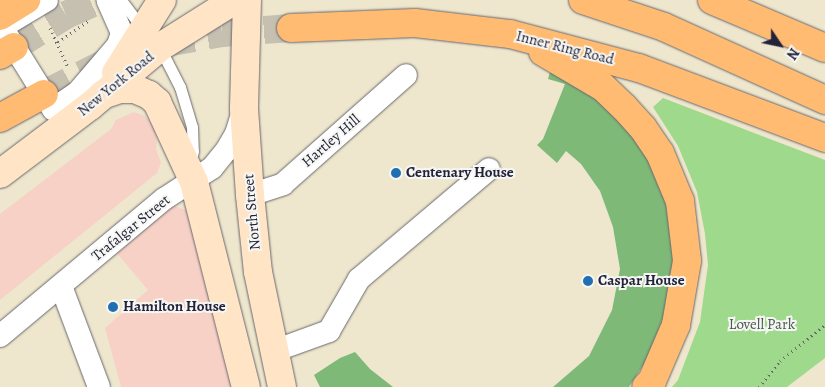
<!DOCTYPE html>
<html>
<head>
<meta charset="utf-8">
<style>
	body { margin:0 }
	#map { position:relative; width:825px; height:387px; overflow:hidden; background:#eee7cd; font-family:Alegreya,serif }
	div>[style] { position:absolute }
	.built>* { inset:0; background:#f7d1c6 }
	.green>* { inset:0; background:#9fd98c }
	.forest>* { inset:0; background:#7fb978 }
	.highway-tunnel>* { height:28px; margin-top:-14px; transform-origin:0; background:repeating-linear-gradient(90deg,#c5c0b0 0 28px,transparent 0 42px) }
	.path>* { height:3px; margin-top:-1.5px; transform-origin:0; background:repeating-linear-gradient(90deg,#69676e 0 1px,transparent 0 5px) }
	.roads { filter:drop-shadow(0 0 1px #69676e) drop-shadow(0 0 1px #69676e) }
	.lane>* { height:11px; margin:-5.5px; padding:0 5.5px; transform-origin:5.5px; border-radius:5.5px; background:#fff }
	.street>* { height:22px; margin:-11px; padding:0 11px; transform-origin:11px; border-radius:11px; background:#fff }
	.secondary>* { height:28px; margin:-14px; padding:0 14px; transform-origin:14px; border-radius:14px; background:#ffe4c6 }
	.highway>* { height:28px; margin:-14px; padding:0 14px; transform-origin:14px; border-radius:14px; background:#ffbb71 }
	.dots>* { width:14px; height:14px; translate:-50% -50%; box-sizing:border-box; border:2px solid #f6f6f2; border-radius:50% }
	span { translate:-50% -50%; white-space:nowrap; text-align:center; line-height:1.15; -webkit-text-stroke:4px #f6f6f2; paint-order:stroke }
	.street-label { font-size:15px; color:#22223b }
	.poi-label { font-size:15px; color:#22223b; font-weight:700 }
	.left { translate:0 -50%; text-align:left }
	.park-label { font-size:15px; color:#485953 }
	.north { position:absolute; left:755px; top:20px; width:50px; height:50px; -webkit-text-stroke:4px #f6f6f2; paint-order:stroke; rotate:124deg; font-size:14px; font-weight:700; line-height:20px; text-align:center; color:#22223b }
	.north::after { content:''; display:block; margin:auto; width:18px; height:22px; background:#22223b; clip-path:polygon(50% 0,100% 100%,50% 72%,0 100%) }
</style>
</head>
<body>
<div id="map">
	<div class="built">
		<i style="clip-path:polygon(134px 112px,145px 116px,154px 128px,157px 140px,156px 149px,161px 163px,157px 173px,0 300px,0 214px,111px 129px,116px 120px)"></i>
		<i style="clip-path:polygon(172px 205px,188px 211px,232px 387px,121px 387px,105px 328px,148px 290px,115px 251px)"></i>
	</div>
	<div class="green">
		<i style="clip-path:polygon(663px 98px,825px 160px,825px 358px,787px 387px,672px 387px,678px 380px,700px 322px,708px 265px,705px 234px,697px 192px,678px 146px,653px 107px)"></i>
	</div>
	<div class="forest">
		<i style="clip-path:polygon(550px 72px,569px 78px,638px 129px,665px 189px,675px 260px,662px 328px,644px 364px,629px 387px,553px 387px,589px 356px,612px 310px,620px 269px,613px 227px,600px 191px,581px 164px,566px 151px,557px 163px,537px 145px,543px 139px,565px 84px,548px 79px)"></i>
		<i style="clip-path:polygon(355px 352px,370px 369px,393px 387px,320px 387px,314px 375px,340px 358px)"></i>
	</div>
	<div class="highway-tunnel">
		<i style="left:166px;top:43px;width:57px;rotate:-10.1deg"></i>
		<i style="left:222px;top:33px;width:69px;rotate:-4.1deg"></i>
		<i style="left:14px;top:47px;width:61px;rotate:-31.6deg"></i>
		<i style="left:66px;top:15px;width:37px;rotate:-24deg"></i>
		<i style="left:44px;top:94px;width:75px;rotate:-26.9deg"></i>
	</div>
	<div class="path">
		<i style="left:50px;top:28px;width:41px;rotate:65.3deg"></i>
		<i style="left:58px;top:42px;width:39px;rotate:-35deg"></i>
		<i style="left:759px;top:387px;width:33px;rotate:-51deg"></i>
		<i style="left:780px;top:361px;width:58px;rotate:-38.7deg"></i>
	</div>
	<div class="roads">
		<div class="lane">
			<i style="left:121px;top:0;width:36px;rotate:53deg"></i>
			<i style="left:159px;top:46px;width:46px;rotate:62.9deg"></i>
			<i style="left:180px;top:87px;width:42px;rotate:73.3deg"></i>
			<i style="left:192px;top:127px;width:24px;rotate:88deg"></i>
			<i style="left:193px;top:151px;width:12px;rotate:104deg"></i>
		</div>
		<div class="street">
			<i style="left:47px;top:0;width:52px;rotate:149deg"></i>
			<i style="left:2px;top:27px;width:97px;rotate:58.1deg"></i>
			<i style="left:53px;top:109px;width:30px;rotate:-34deg"></i>
			<i style="left:78px;top:92px;width:62px;rotate:-49.6deg"></i>
			<i style="left:118px;top:45px;width:13px;rotate:-72deg"></i>
			<i style="left:122px;top:33px;width:36px;rotate:-114deg"></i>
			<i style="left:250px;top:195px;width:35px;rotate:-18deg"></i>
			<i style="left:283px;top:184px;width:164px;rotate:-41.5deg"></i>
			<i style="left:61px;top:286px;width:108px;rotate:69.4deg"></i>
			<i style="left:0;top:336px;width:214px;rotate:-39.9deg"></i>
			<i style="left:164px;top:199px;width:57px;rotate:-32.9deg"></i>
			<i style="left:212px;top:168px;width:22px;rotate:-51deg"></i>
			<i style="left:226px;top:151px;width:20px;rotate:-60deg"></i>
			<i style="left:236px;top:134px;width:24px;rotate:-73deg"></i>
			<i style="left:274px;top:351px;width:59px;rotate:-20deg"></i>
			<i style="left:329px;top:331px;width:60px;rotate:-60deg"></i>
			<i style="left:359px;top:279px;width:170px;rotate:-40.2deg"></i>
		</div>
		<div class="secondary">
			<i style="left:247px;top:0;width:109px;rotate:91.6deg"></i>
			<i style="left:244px;top:109px;width:86px;rotate:86deg"></i>
			<i style="left:250px;top:195px;width:77px;rotate:84.1deg"></i>
			<i style="left:258px;top:272px;width:117px;rotate:78.2deg"></i>
			<i style="left:116px;top:73px;width:86px;rotate:-57.8deg"></i>
			<i style="left:102px;top:95px;width:18px;rotate:-19deg"></i>
			<i style="left:119px;top:89px;width:16px"></i>
			<i style="left:135px;top:89px;width:15px;rotate:23deg"></i>
			<i style="left:149px;top:95px;width:11px;rotate:41deg"></i>
			<i style="left:157px;top:102px;width:88px;rotate:65.2deg"></i>
			<i style="left:194px;top:182px;width:211px;rotate:75.8deg"></i>
			<i style="left:0;top:174px;width:113px;rotate:-37.1deg"></i>
			<i style="left:90px;top:106px;width:92px;rotate:-40.1deg"></i>
			<i style="left:160px;top:47px;width:89px;rotate:-32.1deg"></i>
		</div>
		<div class="highway">
			<i style="left:583px;top:0;width:85px;rotate:18.4deg"></i>
			<i style="left:664px;top:27px;width:177px;rotate:24.4deg"></i>
			<i style="left:712px;top:0;width:123px;rotate:23deg"></i>
			<i style="left:0;top:16px;width:31px;rotate:-32deg"></i>
			<i style="left:291px;top:28px;width:124px;rotate:-2.3deg"></i>
			<i style="left:415px;top:23px;width:96px;rotate:6.6deg"></i>
			<i style="left:510px;top:34px;width:133px;rotate:14.8deg"></i>
			<i style="left:639px;top:68px;width:199px;rotate:20.6deg"></i>
			<i style="left:543px;top:52px;width:69px;rotate:30.3deg"></i>
			<i style="left:603px;top:87px;width:29px;rotate:44deg"></i>
			<i style="left:624px;top:107px;width:28px;rotate:48deg"></i>
			<i style="left:643px;top:128px;width:30px;rotate:56deg"></i>
			<i style="left:660px;top:153px;width:52px;rotate:67.4deg"></i>
			<i style="left:680px;top:201px;width:60px;rotate:83.3deg"></i>
			<i style="left:687px;top:261px;width:65px;rotate:99.8deg"></i>
			<i style="left:676px;top:325px;width:61px;rotate:113.2deg"></i>
			<i style="left:652px;top:381px;width:8px;rotate:135deg"></i>
			<i style="left:0;top:55px;width:16px;rotate:-30deg"></i>
			<i style="left:0;top:118px;width:50px;rotate:-28.6deg"></i>
		</div>
	</div>
	<div class="dots">
		<i style="left:396px;top:173px;background:#1f6fb2"></i>
		<i style="left:588px;top:281px;background:#1f6fb2"></i>
		<i style="left:113px;top:307px;background:#1f6fb2"></i>
	</div>
	<div class="street-label">
		<span style="left:565px;top:48px;rotate:14deg">Inner Ring Road</span>
		<span style="left:116px;top:84px;rotate:-39deg">New York Road</span>
		<span style="left:331px;top:141px;rotate:-41deg">Hartley Hill</span>
		<span style="left:252px;top:212px;rotate:-95deg">North Street</span>
		<span style="left:131px;top:228px;rotate:-39deg">Trafalgar Street</span>
	</div>
	<div class="poi-label">
		<span class="left" style="left:406px;top:173px">Centenary House</span>
		<span class="left" style="left:598px;top:281px">Caspar House</span>
		<span class="left" style="left:123px;top:307px">Hamilton House</span>
	</div>
	<div class="park-label">
		<span style="left:762px;top:325px">Lovell Park</span>
	</div>
	<div class="north">N</div>
</div>
</body>
</html>
